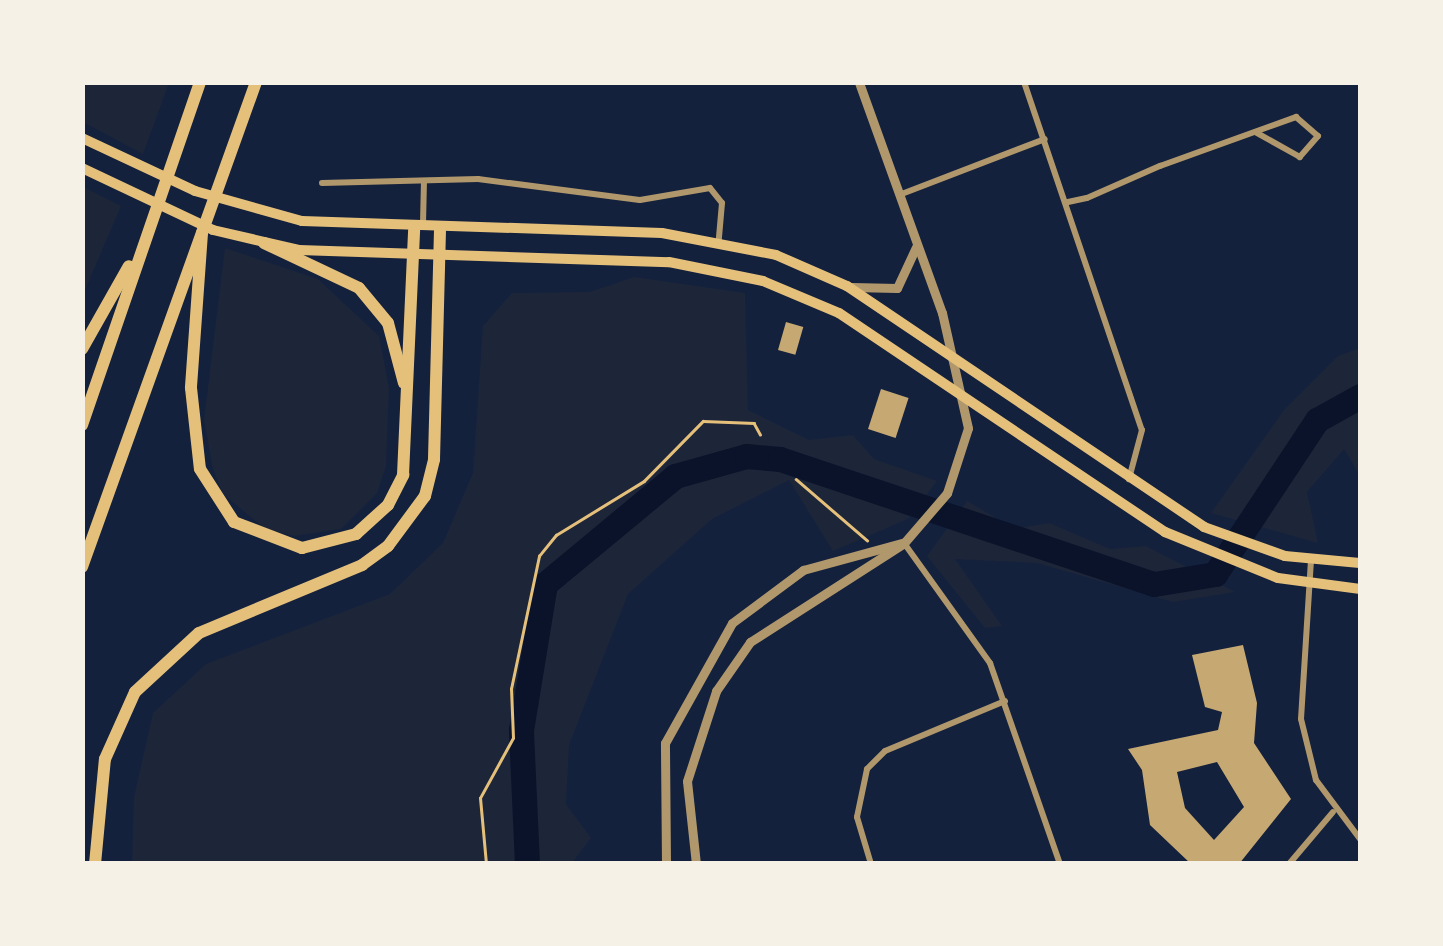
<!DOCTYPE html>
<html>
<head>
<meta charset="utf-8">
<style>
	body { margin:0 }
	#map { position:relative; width:1443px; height:946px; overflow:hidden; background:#14213d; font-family:"Open Sans",sans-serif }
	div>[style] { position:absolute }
	.green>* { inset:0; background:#1d2539 }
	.river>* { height:25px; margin:-12.5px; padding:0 12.5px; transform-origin:12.5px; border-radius:12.5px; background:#0b132b }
	.building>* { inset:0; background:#c6a872; transform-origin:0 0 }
	.path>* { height:2.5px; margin:-1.25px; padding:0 1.25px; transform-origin:1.25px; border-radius:1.25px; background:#e5c07b }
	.minor>* { height:6px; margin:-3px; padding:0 3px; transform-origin:3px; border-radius:3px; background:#b1986c }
	.tertiary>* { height:9px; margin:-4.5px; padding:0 4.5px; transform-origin:4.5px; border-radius:4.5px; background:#b1986c }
	.secondary>* { height:10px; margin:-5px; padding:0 5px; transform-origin:5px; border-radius:5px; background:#e5c07b }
	.motorway>* { height:12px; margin:-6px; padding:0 6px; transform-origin:6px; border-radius:6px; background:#e5c07b }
	span { translate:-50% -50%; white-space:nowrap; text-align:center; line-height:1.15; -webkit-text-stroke:10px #f6f1e7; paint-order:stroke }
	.frame { position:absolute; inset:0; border:85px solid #f6f1e7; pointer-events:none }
</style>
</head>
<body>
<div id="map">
	<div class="green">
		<i style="clip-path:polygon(82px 83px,169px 83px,143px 154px,83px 122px)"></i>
		<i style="clip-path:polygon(83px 187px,121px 206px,83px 295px)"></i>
		<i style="clip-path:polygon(225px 248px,318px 279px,379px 336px,389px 388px,386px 466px,377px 493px,341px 529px,294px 536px,265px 529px,223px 494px,213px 469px,204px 420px)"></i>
		<i style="clip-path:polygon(634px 277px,745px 293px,748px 410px,809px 440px,853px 435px,874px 459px,937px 481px,908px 519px,833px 551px,789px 480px,712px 519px,628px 594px,569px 745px,566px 804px,591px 838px,572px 863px,132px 864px,134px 797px,153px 713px,206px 664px,390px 594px,443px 543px,473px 473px,483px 326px,512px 293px,590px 292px)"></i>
		<i style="clip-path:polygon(1360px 348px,1360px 476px,1344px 449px,1307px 492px,1318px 543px,1211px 513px,1284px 410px,1338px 356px)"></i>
		<i style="clip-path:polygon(967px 501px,1015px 529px,1049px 523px,1110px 549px,1146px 546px,1235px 592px,1173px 602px,1037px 563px,955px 559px,1002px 626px,985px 628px,927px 556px)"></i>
	</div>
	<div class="river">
		<i style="left:527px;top:864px;width:134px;rotate:-92.6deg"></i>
		<i style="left:521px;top:730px;width:148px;rotate:-80.7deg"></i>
		<i style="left:545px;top:584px;width:169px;rotate:-39.7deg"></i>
		<i style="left:675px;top:476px;width:74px;rotate:-15.7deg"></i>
		<i style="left:746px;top:456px;width:34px;rotate:5deg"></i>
		<i style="left:780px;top:459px;width:394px;rotate:18.5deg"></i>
		<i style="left:1154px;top:584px;width:62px;rotate:-9.3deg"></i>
		<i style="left:1215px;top:574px;width:185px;rotate:-56.5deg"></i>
		<i style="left:1317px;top:420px;width:49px;rotate:-29.2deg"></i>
	</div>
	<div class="building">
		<i style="left:786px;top:322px;width:18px;height:29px;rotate:16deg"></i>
		<i style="left:881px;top:389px;width:29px;height:42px;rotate:18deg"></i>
		<i style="clip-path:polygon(evenodd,1243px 645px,1257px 703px,1254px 743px,1291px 799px,1239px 864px,1191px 864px,1150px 825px,1142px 770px,1128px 749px,1218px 730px,1222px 712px,1205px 707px,1192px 655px,1243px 645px,1217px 762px,1244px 807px,1214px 840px,1185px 808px,1177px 772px,1217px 762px)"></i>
	</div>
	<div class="path">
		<i style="left:796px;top:479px;width:94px;rotate:40.7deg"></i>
		<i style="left:486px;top:864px;width:66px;rotate:-95.2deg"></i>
		<i style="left:480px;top:798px;width:68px;rotate:-61.2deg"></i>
		<i style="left:513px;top:738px;width:49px;rotate:-92.3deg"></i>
		<i style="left:511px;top:689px;width:136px;rotate:-78.1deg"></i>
		<i style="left:539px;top:556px;width:27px;rotate:-51deg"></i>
		<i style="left:556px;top:535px;width:103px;rotate:-31.5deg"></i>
		<i style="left:644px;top:481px;width:84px;rotate:-45.5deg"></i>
		<i style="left:703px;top:421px;width:51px;rotate:2.2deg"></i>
		<i style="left:754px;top:423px;width:13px;rotate:61deg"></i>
	</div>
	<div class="minor">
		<i style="left:1024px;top:82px;width:367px;rotate:71.3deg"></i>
		<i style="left:1142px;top:430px;width:51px;rotate:104.9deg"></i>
		<i style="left:322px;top:183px;width:156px;rotate:-1.5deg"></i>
		<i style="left:478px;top:179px;width:163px;rotate:7.4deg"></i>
		<i style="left:640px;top:200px;width:71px;rotate:-9.7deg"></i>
		<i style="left:710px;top:188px;width:19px;rotate:51deg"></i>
		<i style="left:722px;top:203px;width:37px;rotate:95deg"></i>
		<i style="left:899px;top:195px;width:156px;rotate:-21deg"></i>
		<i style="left:1068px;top:202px;width:19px;rotate:-12deg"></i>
		<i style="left:1087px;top:198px;width:80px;rotate:-23.7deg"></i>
		<i style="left:1160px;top:166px;width:145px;rotate:-19.8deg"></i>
		<i style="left:1296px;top:117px;width:29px;rotate:41deg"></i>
		<i style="left:1318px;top:136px;width:28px;rotate:131deg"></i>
		<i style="left:1300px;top:157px;width:51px;rotate:-150.9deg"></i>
		<i style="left:423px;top:224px;width:43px;rotate:-88.7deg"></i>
		<i style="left:904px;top:543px;width:148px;rotate:54.4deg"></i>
		<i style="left:990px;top:663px;width:213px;rotate:70.8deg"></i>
		<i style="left:1311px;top:560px;width:159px;rotate:93.6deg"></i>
		<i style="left:1301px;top:719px;width:63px;rotate:76.2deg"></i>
		<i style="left:1316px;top:780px;width:74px;rotate:53.3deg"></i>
		<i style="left:871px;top:864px;width:49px;rotate:-106.6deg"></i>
		<i style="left:857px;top:817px;width:49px;rotate:-78.2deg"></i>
		<i style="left:867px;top:769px;width:25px;rotate:-45deg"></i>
		<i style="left:885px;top:751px;width:130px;rotate:-22.6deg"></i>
		<i style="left:1289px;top:864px;width:68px;rotate:-49.8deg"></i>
	</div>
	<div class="tertiary">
		<i style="left:852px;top:287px;width:45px;rotate:1.3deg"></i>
		<i style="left:897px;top:288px;width:45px;rotate:-65.1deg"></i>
		<i style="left:666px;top:864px;width:121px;rotate:-90.5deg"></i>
		<i style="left:665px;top:743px;width:137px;rotate:-60.8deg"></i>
		<i style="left:732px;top:623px;width:89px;rotate:-36.7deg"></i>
		<i style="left:803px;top:570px;width:103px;rotate:-15.3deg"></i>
		<i style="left:696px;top:864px;width:83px;rotate:-96.2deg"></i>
		<i style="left:687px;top:781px;width:95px;rotate:-72.1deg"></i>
		<i style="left:716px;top:691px;width:60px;rotate:-55.2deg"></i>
		<i style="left:750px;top:642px;width:183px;rotate:-32.7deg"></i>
		<i style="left:904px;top:543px;width:66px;rotate:-49.3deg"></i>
		<i style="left:947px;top:493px;width:68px;rotate:-72.1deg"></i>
		<i style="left:968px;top:428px;width:118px;rotate:-102.7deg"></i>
		<i style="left:942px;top:313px;width:245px;rotate:-109.8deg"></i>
	</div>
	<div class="secondary">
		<i style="left:82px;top:138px;width:125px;rotate:25.1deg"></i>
		<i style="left:195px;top:191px;width:111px;rotate:15.7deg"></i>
		<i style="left:302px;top:221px;width:360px;rotate:1.9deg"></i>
		<i style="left:662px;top:233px;width:116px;rotate:10.9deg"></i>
		<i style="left:776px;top:255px;width:77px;rotate:23.6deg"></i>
		<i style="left:847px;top:286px;width:431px;rotate:34deg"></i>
		<i style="left:1204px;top:527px;width:86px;rotate:19.7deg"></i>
		<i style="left:1285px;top:556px;width:75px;rotate:5.3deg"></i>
		<i style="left:82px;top:168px;width:145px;rotate:25.3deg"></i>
		<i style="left:213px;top:230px;width:88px;rotate:13.1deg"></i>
		<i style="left:299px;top:250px;width:370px;rotate:1.9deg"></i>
		<i style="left:669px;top:262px;width:96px;rotate:11.4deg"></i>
		<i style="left:763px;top:281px;width:82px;rotate:22.8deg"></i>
		<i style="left:839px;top:313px;width:393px;rotate:33.9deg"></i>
		<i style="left:1165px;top:532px;width:122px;rotate:22.2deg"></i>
		<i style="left:1278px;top:578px;width:83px;rotate:7.6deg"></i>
	</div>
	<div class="motorway">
		<i style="left:202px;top:233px;width:155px;rotate:94.1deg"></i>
		<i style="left:191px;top:388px;width:81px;rotate:83.7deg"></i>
		<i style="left:200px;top:469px;width:63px;rotate:57.3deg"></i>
		<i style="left:234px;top:522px;width:73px;rotate:20.9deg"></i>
		<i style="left:302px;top:548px;width:56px;rotate:-14.5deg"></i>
		<i style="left:356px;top:534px;width:43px;rotate:-42.2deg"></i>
		<i style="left:388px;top:505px;width:34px;rotate:-63deg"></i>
		<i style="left:403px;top:475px;width:245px;rotate:-87.4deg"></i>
		<i style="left:264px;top:243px;width:105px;rotate:25.3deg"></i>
		<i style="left:359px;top:288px;width:45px;rotate:50.4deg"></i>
		<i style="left:388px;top:323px;width:62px;rotate:75.1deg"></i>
		<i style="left:82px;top:349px;width:95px;rotate:-60.5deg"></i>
		<i style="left:82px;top:425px;width:363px;rotate:-71deg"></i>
		<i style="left:82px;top:567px;width:515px;rotate:-70.26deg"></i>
		<i style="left:95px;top:864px;width:105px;rotate:-84.6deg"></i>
		<i style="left:105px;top:759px;width:73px;rotate:-65.9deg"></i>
		<i style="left:135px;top:692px;width:87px;rotate:-42.7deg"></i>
		<i style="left:199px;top:633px;width:177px;rotate:-22.6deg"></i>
		<i style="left:362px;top:565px;width:32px;rotate:-36deg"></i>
		<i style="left:388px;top:546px;width:62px;rotate:-53.5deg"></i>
		<i style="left:425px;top:496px;width:38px;rotate:-76deg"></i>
		<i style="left:434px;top:459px;width:228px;rotate:-88.5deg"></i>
	</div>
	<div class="frame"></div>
</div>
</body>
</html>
